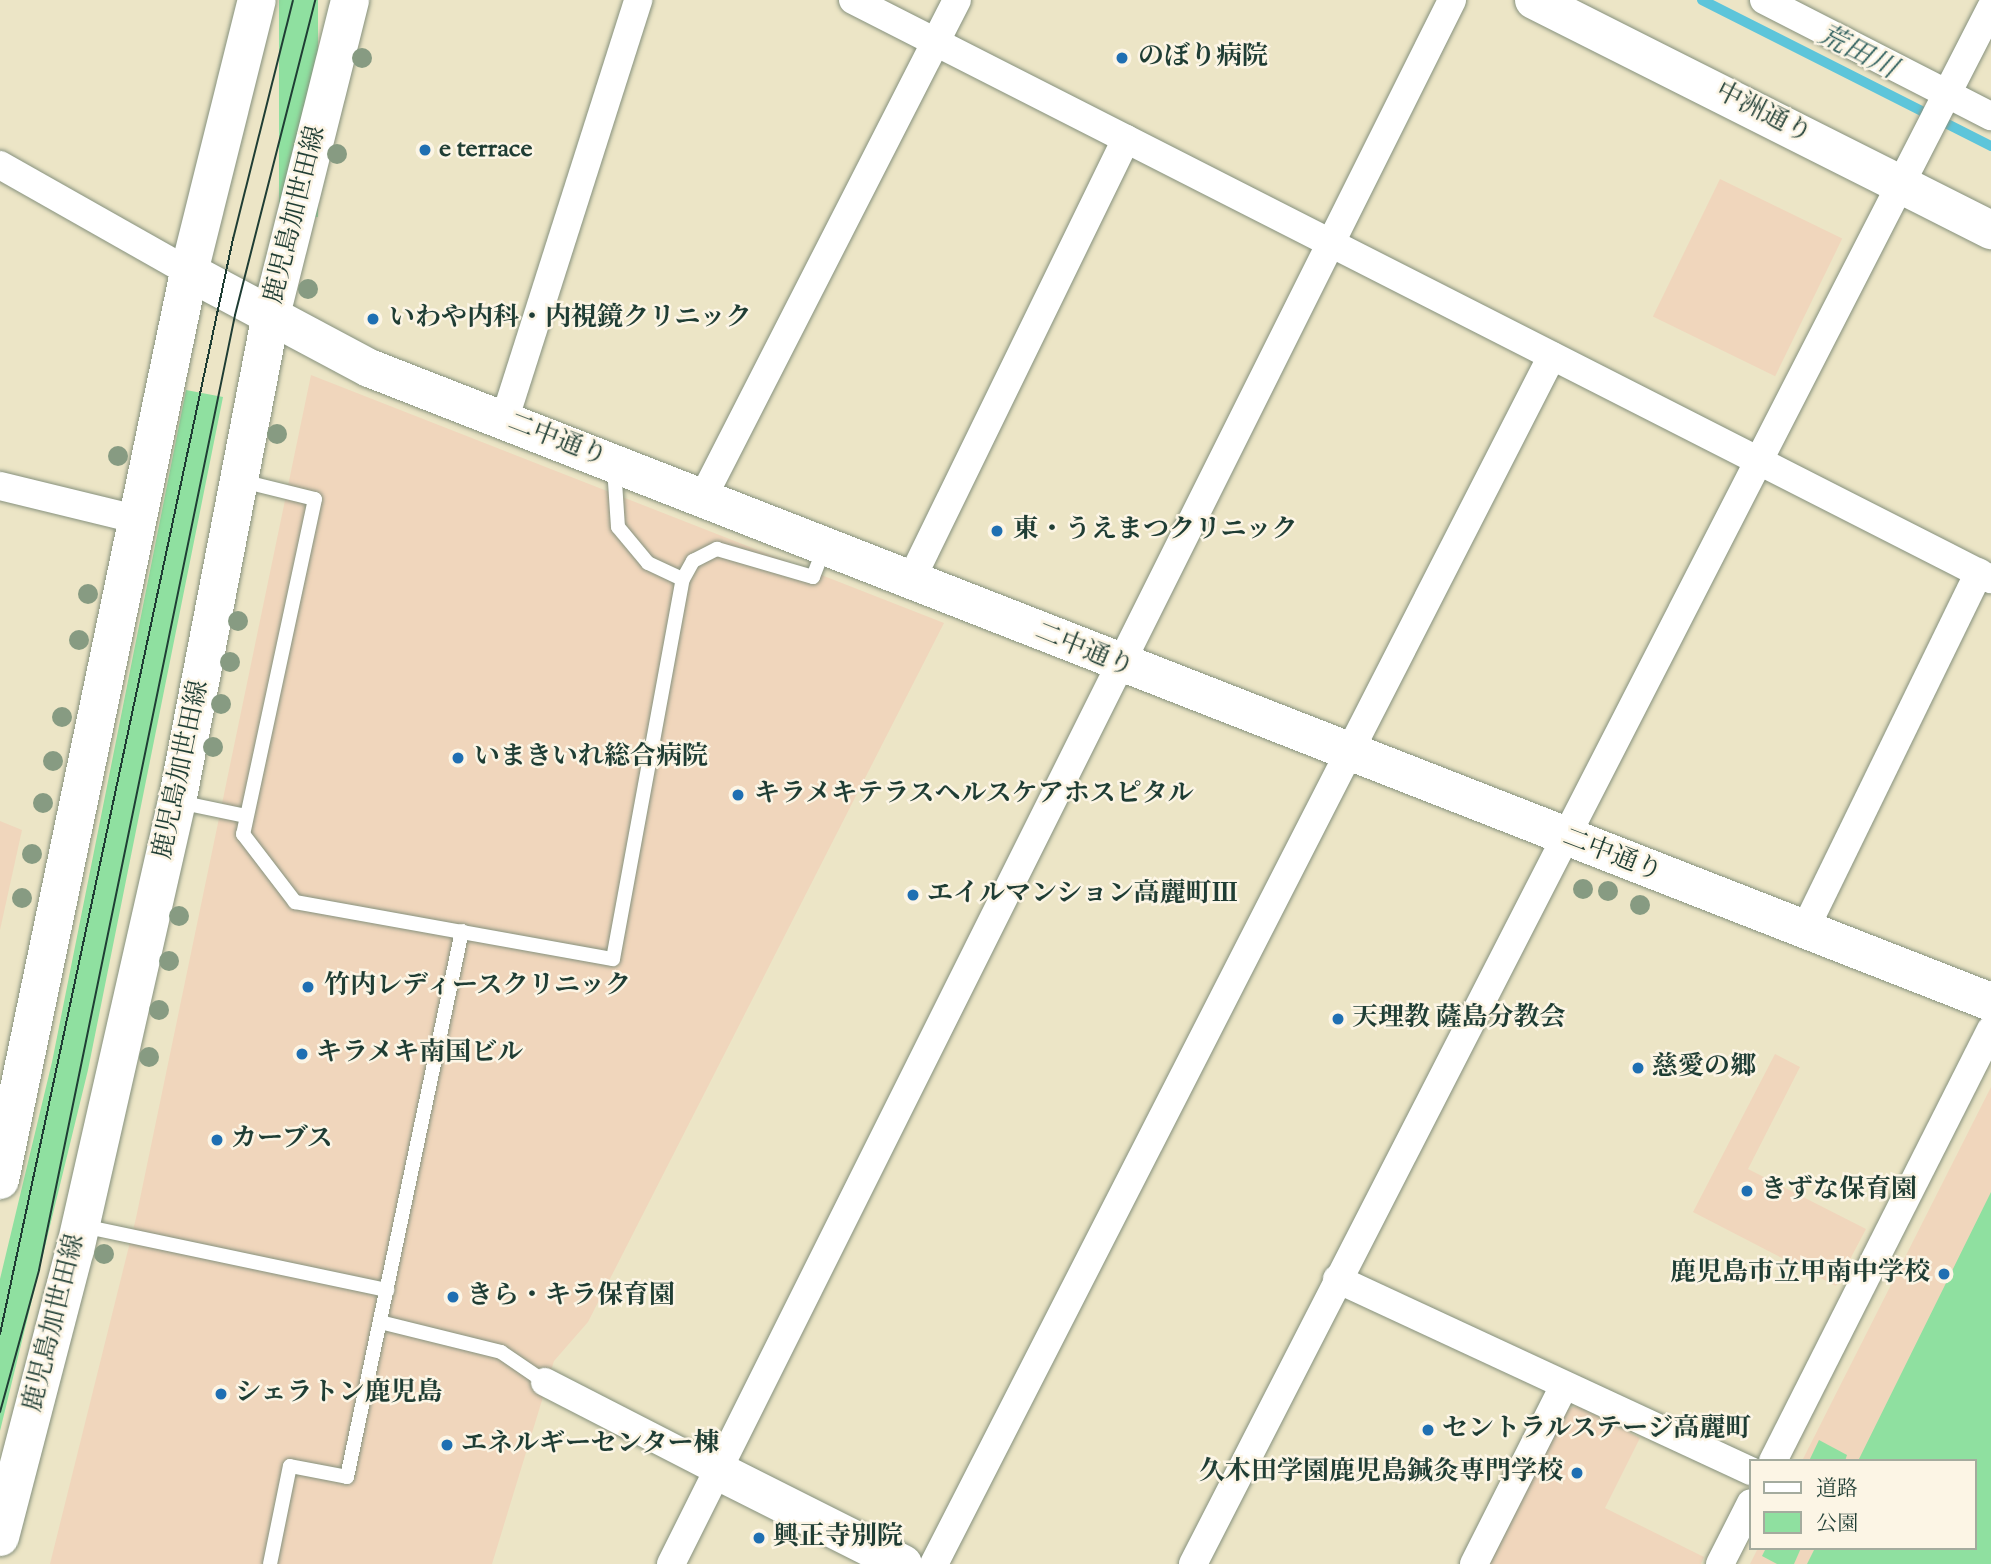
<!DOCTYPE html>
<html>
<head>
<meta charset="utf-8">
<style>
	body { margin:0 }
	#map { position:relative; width:1991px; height:1564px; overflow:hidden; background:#ece5c6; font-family:"Sorts Mill Goudy","Noto Serif JP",serif }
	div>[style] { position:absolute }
	.built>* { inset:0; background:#f0d6bc; transform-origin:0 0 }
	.green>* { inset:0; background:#8fe0a0; transform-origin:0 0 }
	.stream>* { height:10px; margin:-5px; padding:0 5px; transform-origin:5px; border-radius:5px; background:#5dc5da }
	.roads { filter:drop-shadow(0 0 2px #86917d) drop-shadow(0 0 2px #86917d) }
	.lane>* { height:14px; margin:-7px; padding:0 7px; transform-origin:7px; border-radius:7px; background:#fff }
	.street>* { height:28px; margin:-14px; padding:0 14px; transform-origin:14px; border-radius:14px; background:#fff }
	.secondary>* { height:38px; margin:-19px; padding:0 19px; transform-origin:19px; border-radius:19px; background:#fff }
	.primary>* { height:38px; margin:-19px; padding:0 19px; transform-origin:19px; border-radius:19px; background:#fff }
	.tram>* { height:2px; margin:-1px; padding:0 1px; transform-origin:1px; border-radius:1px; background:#1f3d34 }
	.trees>* { width:20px; height:20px; margin:-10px; border-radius:50%; background:#879b82 }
	.dots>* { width:19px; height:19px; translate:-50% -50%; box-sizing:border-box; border:4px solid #fcf5e5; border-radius:50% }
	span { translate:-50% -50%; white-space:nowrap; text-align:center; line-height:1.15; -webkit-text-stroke:5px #fcf5e5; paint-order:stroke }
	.poi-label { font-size:26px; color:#1f3d34; font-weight:700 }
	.left { translate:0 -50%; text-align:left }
	.right { translate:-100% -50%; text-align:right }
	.street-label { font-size:26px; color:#1f3d34 }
	.water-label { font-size:28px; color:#2e5f5e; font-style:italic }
	.legend { position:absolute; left:1749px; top:1459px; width:228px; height:91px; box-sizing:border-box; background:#fcf5e5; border:2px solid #a4ab9e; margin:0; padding:9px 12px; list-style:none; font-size:21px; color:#1f3d34 }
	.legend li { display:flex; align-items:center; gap:14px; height:35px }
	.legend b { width:35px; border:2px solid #a4ab9e }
</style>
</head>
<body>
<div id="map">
	<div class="built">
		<i style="left:1720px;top:179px;width:136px;height:153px;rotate:26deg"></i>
		<i style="clip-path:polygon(311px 375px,944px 623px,588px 1322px,554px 1361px,492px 1564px,50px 1564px,136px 1218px)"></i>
		<i style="clip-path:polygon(0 821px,22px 830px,0 930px)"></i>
		<i style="clip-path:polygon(1775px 1054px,1800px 1067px,1748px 1169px,1866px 1229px,1836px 1286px,1693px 1212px)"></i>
		<i style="clip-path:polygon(1991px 1087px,1991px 1564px,1750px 1564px,1758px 1548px,1975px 1548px,1975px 1461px,1802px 1461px)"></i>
		<i style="clip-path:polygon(1577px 1406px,1640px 1438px,1605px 1508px,1704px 1557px,1701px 1564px,1485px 1564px,1562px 1411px)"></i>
	</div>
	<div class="green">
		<i style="left:279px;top:0;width:39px;height:217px"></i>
		<i style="clip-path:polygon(186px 390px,223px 397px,88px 1070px,0 1431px,0 1279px,52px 1062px)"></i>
		<i style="clip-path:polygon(1991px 1192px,1991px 1564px,1807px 1564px,1815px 1548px,1975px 1548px,1975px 1461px,1858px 1461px)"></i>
		<i style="clip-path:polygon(1819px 1440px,1847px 1455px,1845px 1461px,1809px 1461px)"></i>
		<i style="clip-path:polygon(1766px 1548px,1801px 1548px,1794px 1564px,1777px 1564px,1762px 1556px)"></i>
	</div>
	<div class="stream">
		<i style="left:1702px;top:0;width:324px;rotate:26.8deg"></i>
	</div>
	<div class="roads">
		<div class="lane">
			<i style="left:614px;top:467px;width:60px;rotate:86.2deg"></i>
			<i style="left:618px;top:527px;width:47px;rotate:50.2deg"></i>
			<i style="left:648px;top:563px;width:38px;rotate:25deg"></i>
			<i style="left:242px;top:481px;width:75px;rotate:13.9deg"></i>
			<i style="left:315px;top:499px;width:343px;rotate:102.1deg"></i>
			<i style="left:243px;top:834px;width:86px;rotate:52.6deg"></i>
			<i style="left:295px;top:902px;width:323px;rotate:10.2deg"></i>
			<i style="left:613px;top:959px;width:386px;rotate:-79.6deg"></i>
			<i style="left:683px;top:579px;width:21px;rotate:-61deg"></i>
			<i style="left:693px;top:561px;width:27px;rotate:-27deg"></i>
			<i style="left:717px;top:549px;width:100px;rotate:16.3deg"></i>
			<i style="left:813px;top:577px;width:30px;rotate:-69deg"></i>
			<i style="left:179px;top:802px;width:68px;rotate:11.8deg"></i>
			<i style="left:83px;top:1226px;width:311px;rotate:11.9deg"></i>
			<i style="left:380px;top:1322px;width:125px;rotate:13.9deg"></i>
			<i style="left:501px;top:1352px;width:53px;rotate:34.3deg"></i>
			<i style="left:270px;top:1564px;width:100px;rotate:-78.5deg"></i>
			<i style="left:290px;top:1466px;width:58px;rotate:10.9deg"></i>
			<i style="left:347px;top:1477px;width:558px;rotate:-78.11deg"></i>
		</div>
		<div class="street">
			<i style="left:853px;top:0;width:1277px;rotate:26.97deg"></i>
			<i style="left:1764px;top:0;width:255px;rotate:27.1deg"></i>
			<i style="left:0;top:165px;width:217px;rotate:29.5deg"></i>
			<i style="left:504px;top:421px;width:442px;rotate:-72.3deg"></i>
			<i style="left:0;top:486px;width:143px;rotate:13.7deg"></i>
			<i style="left:702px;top:499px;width:560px;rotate:-62.93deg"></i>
			<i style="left:910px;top:582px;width:493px;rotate:-64deg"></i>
			<i style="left:1804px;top:931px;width:399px;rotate:-64deg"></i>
			<i style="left:1337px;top:1279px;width:456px;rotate:24.9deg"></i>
			<i style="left:545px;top:1382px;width:195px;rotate:27.2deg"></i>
			<i style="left:1773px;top:1461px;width:483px;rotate:-63.2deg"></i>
			<i style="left:671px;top:1564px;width:1748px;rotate:-63.46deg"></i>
			<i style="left:934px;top:1564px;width:1357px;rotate:-62.91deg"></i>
			<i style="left:1193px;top:1564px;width:1749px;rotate:-62.85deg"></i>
			<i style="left:1474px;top:1564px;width:199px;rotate:-63.2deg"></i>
			<i style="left:1720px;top:1564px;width:68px;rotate:-63.1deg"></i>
		</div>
		<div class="secondary">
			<i style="left:1534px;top:0;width:512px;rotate:26.72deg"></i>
			<i style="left:189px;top:272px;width:204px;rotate:28.1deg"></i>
			<i style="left:369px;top:368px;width:1742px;rotate:21.35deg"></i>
			<i style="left:718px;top:1471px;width:207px;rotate:26.7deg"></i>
		</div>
		<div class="primary">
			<i style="left:0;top:1180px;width:927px;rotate:-78.24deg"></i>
			<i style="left:189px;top:272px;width:280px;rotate:-76deg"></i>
			<i style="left:0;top:1537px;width:297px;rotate:-75.4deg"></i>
			<i style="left:75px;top:1250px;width:459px;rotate:-77.2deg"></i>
			<i style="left:177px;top:802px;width:492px;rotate:-79.1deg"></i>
			<i style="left:270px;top:319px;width:329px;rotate:-75.9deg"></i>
		</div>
	</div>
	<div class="tram">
		<i style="left:0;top:1334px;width:1120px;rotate:-77.99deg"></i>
		<i style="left:233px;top:239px;width:246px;rotate:-75.9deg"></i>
		<i style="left:0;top:1412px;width:147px;rotate:-74.6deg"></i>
		<i style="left:39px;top:1270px;width:975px;rotate:-78.4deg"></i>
		<i style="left:235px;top:315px;width:325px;rotate:-75.7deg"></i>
	</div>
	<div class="trees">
		<i style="left:362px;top:58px"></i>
		<i style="left:337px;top:154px"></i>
		<i style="left:308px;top:289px"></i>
		<i style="left:277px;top:434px"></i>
		<i style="left:118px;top:456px"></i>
		<i style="left:88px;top:594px"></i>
		<i style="left:238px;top:621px"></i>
		<i style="left:79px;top:640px"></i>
		<i style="left:230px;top:662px"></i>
		<i style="left:221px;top:704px"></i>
		<i style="left:62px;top:717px"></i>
		<i style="left:213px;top:747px"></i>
		<i style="left:53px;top:761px"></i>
		<i style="left:43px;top:803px"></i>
		<i style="left:32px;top:854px"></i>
		<i style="left:1583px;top:889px"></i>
		<i style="left:1608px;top:891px"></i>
		<i style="left:22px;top:898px"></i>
		<i style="left:1640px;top:905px"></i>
		<i style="left:179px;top:916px"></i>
		<i style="left:169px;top:961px"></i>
		<i style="left:159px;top:1010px"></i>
		<i style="left:149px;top:1057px"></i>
		<i style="left:104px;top:1254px"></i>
	</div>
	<div class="dots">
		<i style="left:1122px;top:58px;background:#1f6fb2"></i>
		<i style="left:425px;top:150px;background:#1f6fb2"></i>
		<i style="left:373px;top:319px;background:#1f6fb2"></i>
		<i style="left:997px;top:531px;background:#1f6fb2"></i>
		<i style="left:458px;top:758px;background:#1f6fb2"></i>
		<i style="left:738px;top:795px;background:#1f6fb2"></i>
		<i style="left:913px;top:895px;background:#1f6fb2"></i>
		<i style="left:308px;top:987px;background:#1f6fb2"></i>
		<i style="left:1338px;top:1019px;background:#1f6fb2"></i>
		<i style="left:302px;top:1054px;background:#1f6fb2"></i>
		<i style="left:1638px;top:1068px;background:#1f6fb2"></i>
		<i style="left:217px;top:1140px;background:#1f6fb2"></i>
		<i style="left:1747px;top:1191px;background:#1f6fb2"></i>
		<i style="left:1944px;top:1274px;background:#1f6fb2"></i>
		<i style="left:453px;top:1297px;background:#1f6fb2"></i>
		<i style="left:221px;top:1394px;background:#1f6fb2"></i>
		<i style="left:1428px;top:1430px;background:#1f6fb2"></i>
		<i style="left:447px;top:1445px;background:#1f6fb2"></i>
		<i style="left:1577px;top:1473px;background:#1f6fb2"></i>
		<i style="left:759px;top:1538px;background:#1f6fb2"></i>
	</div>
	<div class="poi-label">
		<span class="left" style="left:1138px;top:58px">のぼり病院</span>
		<span class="left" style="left:439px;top:150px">e terrace</span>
		<span class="left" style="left:389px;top:319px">いわや内科・内視鏡クリニック</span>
		<span class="left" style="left:1013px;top:531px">東・うえまつクリニック</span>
		<span class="left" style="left:474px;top:758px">いまきいれ総合病院</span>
		<span class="left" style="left:754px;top:795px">キラメキテラスヘルスケアホスピタル</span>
		<span class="left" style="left:927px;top:895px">エイルマンション高麗町Ⅲ</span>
		<span class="left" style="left:324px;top:987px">竹内レディースクリニック</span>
		<span class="left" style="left:1352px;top:1019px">天理教 薩島分教会</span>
		<span class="left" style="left:316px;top:1054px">キラメキ南国ビル</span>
		<span class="left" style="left:1652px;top:1068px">慈愛の郷</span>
		<span class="left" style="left:231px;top:1140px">カーブス</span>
		<span class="left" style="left:1761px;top:1191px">きずな保育園</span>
		<span class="right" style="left:1930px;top:1274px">鹿児島市立甲南中学校</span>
		<span class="left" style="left:467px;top:1297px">きら・キラ保育園</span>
		<span class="left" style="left:235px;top:1394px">シェラトン鹿児島</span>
		<span class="left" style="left:1442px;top:1430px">セントラルステージ高麗町</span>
		<span class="left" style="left:461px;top:1445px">エネルギーセンター棟</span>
		<span class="right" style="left:1563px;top:1473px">久木田学園鹿児島鍼灸専門学校</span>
		<span class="left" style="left:773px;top:1538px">興正寺別院</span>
	</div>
	<div class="street-label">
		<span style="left:1763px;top:114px;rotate:27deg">中洲通り</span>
		<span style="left:296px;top:215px;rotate:-76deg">鹿児島加世田線</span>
		<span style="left:557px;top:441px;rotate:21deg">二中通り</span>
		<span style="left:1084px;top:651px;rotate:22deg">二中通り</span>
		<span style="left:182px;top:770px;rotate:-78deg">鹿児島加世田線</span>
		<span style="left:1612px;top:856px;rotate:21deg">二中通り</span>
		<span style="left:55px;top:1323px;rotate:-76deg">鹿児島加世田線</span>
	</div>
	<div class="water-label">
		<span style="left:1857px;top:53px;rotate:27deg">荒田川</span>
	</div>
	<ul class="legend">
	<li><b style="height:9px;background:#fff"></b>道路</li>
	<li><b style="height:19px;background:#8fe0a0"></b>公園</li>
	</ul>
</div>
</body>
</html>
